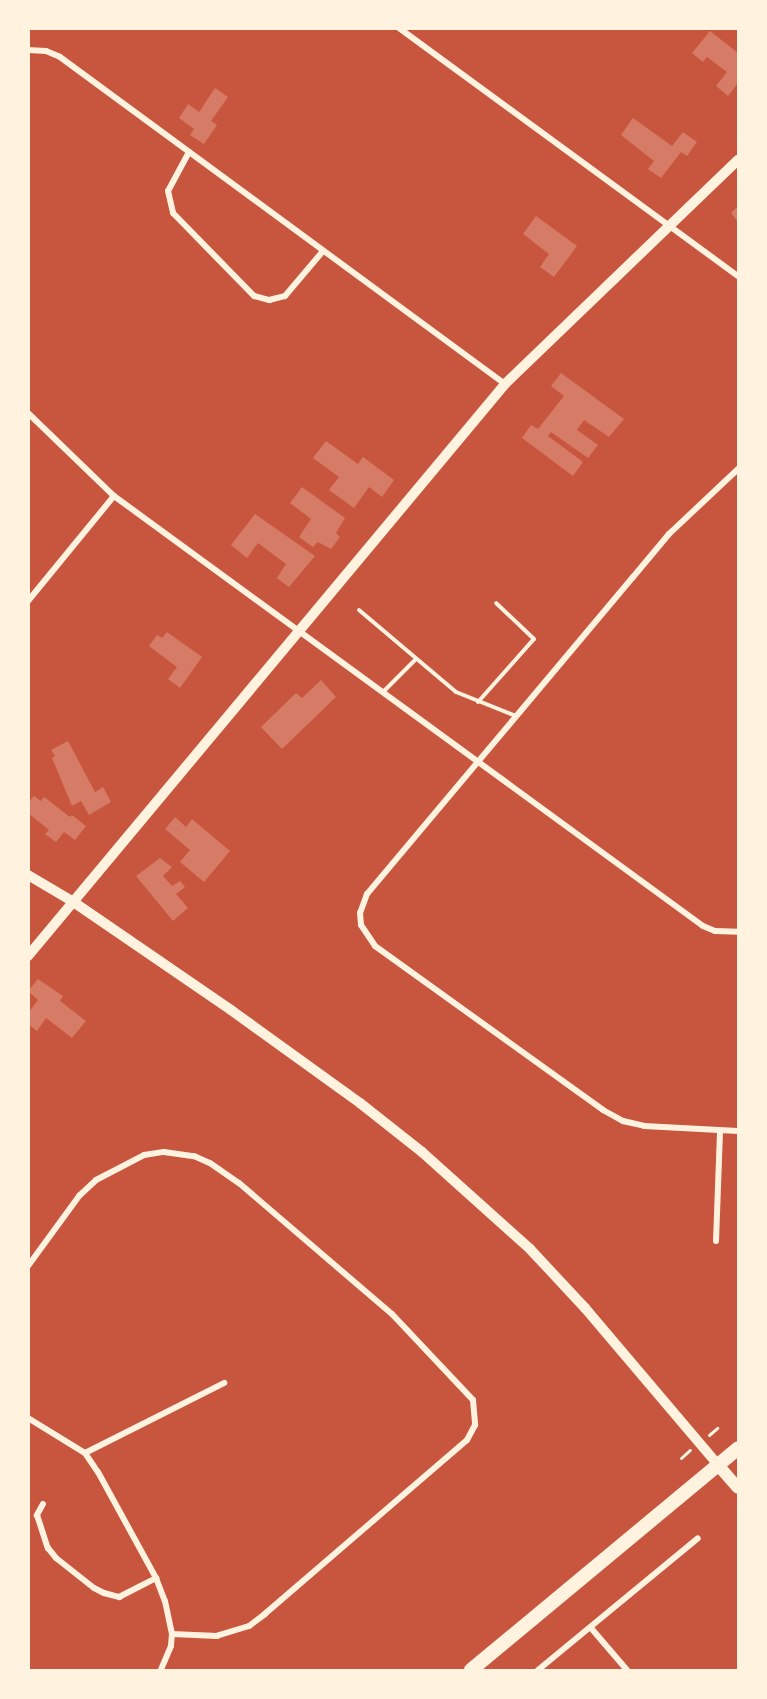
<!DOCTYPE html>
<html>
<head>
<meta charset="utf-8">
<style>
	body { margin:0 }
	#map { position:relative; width:767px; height:1699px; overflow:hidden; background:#c8553d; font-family:"PT Sans Narrow",sans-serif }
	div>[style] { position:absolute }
	.building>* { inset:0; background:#d67c66 }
	.path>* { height:3px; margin:-1.5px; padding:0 1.5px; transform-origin:1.5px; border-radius:1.5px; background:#fff3e0 }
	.service>* { height:4px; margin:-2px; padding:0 2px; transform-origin:2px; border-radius:2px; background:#fff3e0 }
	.minor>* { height:6px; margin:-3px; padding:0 3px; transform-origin:3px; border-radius:3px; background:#fff3e0 }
	.tertiary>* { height:10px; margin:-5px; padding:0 5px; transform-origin:5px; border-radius:5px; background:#fff3e0 }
	.secondary>* { height:12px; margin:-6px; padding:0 6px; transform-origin:6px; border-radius:6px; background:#fff3e0 }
	.primary>* { height:14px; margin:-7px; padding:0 7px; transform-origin:7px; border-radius:7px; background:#fff3e0 }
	span { translate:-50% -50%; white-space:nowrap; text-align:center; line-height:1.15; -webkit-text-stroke:4.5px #fff3e0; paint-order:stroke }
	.frame { position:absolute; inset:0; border:30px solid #fff3e0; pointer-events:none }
</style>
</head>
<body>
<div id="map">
	<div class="building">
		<i style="clip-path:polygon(710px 31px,738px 53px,738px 83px,728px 96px,716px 86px,727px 72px,707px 57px,703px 62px,692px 53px)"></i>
		<i style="clip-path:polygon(215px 88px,228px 97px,211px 121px,217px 125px,204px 144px,190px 135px,194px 129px,179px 118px,188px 104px,199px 112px)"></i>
		<i style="clip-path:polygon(633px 118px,672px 146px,683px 132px,697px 142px,687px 156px,681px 152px,661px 178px,648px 169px,654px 161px,621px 135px)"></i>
		<i style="clip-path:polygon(738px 206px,738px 222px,731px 213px)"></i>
		<i style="clip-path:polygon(536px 216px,577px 246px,554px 277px,540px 267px,549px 254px,523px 234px)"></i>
		<i style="clip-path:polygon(561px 373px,624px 419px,609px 437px,584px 420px,577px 430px,598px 445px,588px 458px,551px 432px,548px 436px,583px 462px,573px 476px,522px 438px,531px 425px,538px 429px,564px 396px,551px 386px)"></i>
		<i style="clip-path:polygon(326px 441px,358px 464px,363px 457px,394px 480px,382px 497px,369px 487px,354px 508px,329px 490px,339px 477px,313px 458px)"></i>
		<i style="clip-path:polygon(302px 487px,345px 518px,336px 533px,340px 537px,331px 549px,318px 542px,313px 547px,299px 537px,311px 519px,290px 503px)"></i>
		<i style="clip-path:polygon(255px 514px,315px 556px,289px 587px,277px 578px,286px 564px,258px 543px,247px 558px,231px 545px)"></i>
		<i style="clip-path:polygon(167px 632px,202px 657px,180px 688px,168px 679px,177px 667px,149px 646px,157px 635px,162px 638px)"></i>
		<i style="clip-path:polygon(321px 680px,336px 697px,282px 749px,261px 727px,296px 693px,302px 698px)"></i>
		<i style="clip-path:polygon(68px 741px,95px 792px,103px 787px,111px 802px,89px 815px,81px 801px,72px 806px,52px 758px,55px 756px,51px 750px)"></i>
		<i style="clip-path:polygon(34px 796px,41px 801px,44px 797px,70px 817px,72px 815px,86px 826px,75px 840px,64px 832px,56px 842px,45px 834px,49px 830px,28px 813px,28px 803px)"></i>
		<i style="clip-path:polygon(175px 817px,186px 827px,192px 819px,230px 851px,204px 882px,180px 862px,190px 850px,165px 829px)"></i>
		<i style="clip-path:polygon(160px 858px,172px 867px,163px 876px,172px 886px,180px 881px,185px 887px,176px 894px,188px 908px,173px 921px,136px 876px)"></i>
		<i style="clip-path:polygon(38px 979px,63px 996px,60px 1001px,86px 1021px,72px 1038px,46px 1018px,37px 1031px,28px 1024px,28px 1013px,38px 1000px,28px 991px)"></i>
	</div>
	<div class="path">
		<i style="left:709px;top:1435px;width:11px;rotate:-41deg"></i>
		<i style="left:681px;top:1458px;width:12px;rotate:-42deg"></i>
	</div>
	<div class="service">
		<i style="left:359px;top:610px;width:127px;rotate:40.2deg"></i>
		<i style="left:456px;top:692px;width:65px;rotate:21.8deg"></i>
		<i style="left:383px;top:692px;width:47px;rotate:-45deg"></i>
		<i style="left:478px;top:702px;width:84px;rotate:-48.4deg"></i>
		<i style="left:534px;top:639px;width:52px;rotate:-136.5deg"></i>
	</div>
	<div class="minor">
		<i style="left:399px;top:28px;width:420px;rotate:36.2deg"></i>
		<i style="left:28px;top:50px;width:18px;rotate:3deg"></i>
		<i style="left:46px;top:51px;width:15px;rotate:23deg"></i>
		<i style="left:60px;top:57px;width:552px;rotate:36.31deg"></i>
		<i style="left:189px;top:152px;width:44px;rotate:118.3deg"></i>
		<i style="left:168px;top:191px;width:23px;rotate:77deg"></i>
		<i style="left:173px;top:213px;width:116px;rotate:45.7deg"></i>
		<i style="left:254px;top:296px;width:16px;rotate:15deg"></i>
		<i style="left:269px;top:300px;width:16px;rotate:-14deg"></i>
		<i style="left:285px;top:296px;width:59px;rotate:-49.8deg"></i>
		<i style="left:28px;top:413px;width:120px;rotate:44deg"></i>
		<i style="left:114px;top:496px;width:729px;rotate:36.13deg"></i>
		<i style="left:703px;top:926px;width:13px;rotate:23deg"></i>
		<i style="left:715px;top:931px;width:23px;rotate:2deg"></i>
		<i style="left:738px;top:469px;width:95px;rotate:136.7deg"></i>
		<i style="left:669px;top:534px;width:56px;rotate:129.9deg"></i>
		<i style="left:633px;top:577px;width:414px;rotate:130deg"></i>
		<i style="left:367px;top:894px;width:20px;rotate:110deg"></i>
		<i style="left:360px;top:913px;width:12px;rotate:85deg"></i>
		<i style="left:361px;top:925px;width:25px;rotate:56deg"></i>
		<i style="left:375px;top:946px;width:281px;rotate:35.7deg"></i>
		<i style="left:603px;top:1110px;width:23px;rotate:29deg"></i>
		<i style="left:623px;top:1121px;width:22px;rotate:13deg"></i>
		<i style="left:644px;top:1126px;width:94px;rotate:3deg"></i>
		<i style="left:28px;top:601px;width:136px;rotate:-50.7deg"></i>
		<i style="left:716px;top:1241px;width:110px;rotate:-87.9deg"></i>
		<i style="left:28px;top:1266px;width:87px;rotate:-53.9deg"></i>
		<i style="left:79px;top:1196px;width:23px;rotate:-43deg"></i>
		<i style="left:96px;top:1180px;width:54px;rotate:-27.5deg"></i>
		<i style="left:144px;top:1155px;width:20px;rotate:-9deg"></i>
		<i style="left:164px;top:1152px;width:30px;rotate:8deg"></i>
		<i style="left:194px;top:1156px;width:17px;rotate:24deg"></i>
		<i style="left:210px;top:1163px;width:35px;rotate:35deg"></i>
		<i style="left:239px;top:1183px;width:201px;rotate:40.6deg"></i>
		<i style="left:392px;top:1314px;width:118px;rotate:46.7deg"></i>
		<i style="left:473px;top:1400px;width:25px;rotate:85deg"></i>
		<i style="left:475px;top:1425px;width:17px;rotate:118deg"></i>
		<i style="left:467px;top:1440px;width:267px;rotate:139.3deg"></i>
		<i style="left:265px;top:1614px;width:20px;rotate:143deg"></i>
		<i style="left:249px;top:1626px;width:34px;rotate:163deg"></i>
		<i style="left:217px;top:1636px;width:45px;rotate:-177.5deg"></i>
		<i style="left:28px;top:1418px;width:67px;rotate:31.6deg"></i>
		<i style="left:85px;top:1453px;width:23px;rotate:56deg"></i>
		<i style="left:98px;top:1472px;width:121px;rotate:61.3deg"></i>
		<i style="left:156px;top:1578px;width:25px;rotate:69deg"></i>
		<i style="left:165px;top:1601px;width:34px;rotate:78deg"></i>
		<i style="left:172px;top:1634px;width:12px;rotate:95deg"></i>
		<i style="left:171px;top:1646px;width:26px;rotate:113deg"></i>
		<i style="left:85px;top:1453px;width:156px;rotate:-26.7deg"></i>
		<i style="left:43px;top:1504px;width:13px;rotate:119deg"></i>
		<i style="left:37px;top:1515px;width:35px;rotate:72deg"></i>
		<i style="left:48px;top:1548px;width:13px;rotate:51deg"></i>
		<i style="left:56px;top:1558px;width:48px;rotate:38.3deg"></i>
		<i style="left:94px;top:1588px;width:11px;rotate:27deg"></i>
		<i style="left:104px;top:1593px;width:16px;rotate:15deg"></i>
		<i style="left:119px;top:1597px;width:42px;rotate:-27.2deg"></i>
		<i style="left:591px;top:1628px;width:55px;rotate:49.4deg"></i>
		<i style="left:538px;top:1670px;width:207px;rotate:-39.5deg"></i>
	</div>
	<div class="tertiary">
		<i style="left:28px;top:875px;width:51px;rotate:30.6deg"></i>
		<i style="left:72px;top:901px;width:193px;rotate:34.4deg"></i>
		<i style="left:231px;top:1010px;width:159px;rotate:35.8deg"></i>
		<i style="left:360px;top:1103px;width:79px;rotate:38.3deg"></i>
		<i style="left:422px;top:1152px;width:145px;rotate:41.9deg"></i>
		<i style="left:530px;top:1249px;width:81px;rotate:47deg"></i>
		<i style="left:585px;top:1308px;width:206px;rotate:49.7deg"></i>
		<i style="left:28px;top:956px;width:745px;rotate:-50.17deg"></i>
		<i style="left:505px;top:384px;width:323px;rotate:-43.9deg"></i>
	</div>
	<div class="secondary">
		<i style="left:718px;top:1465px;width:30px;rotate:49deg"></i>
	</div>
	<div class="primary">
		<i style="left:471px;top:1670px;width:347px;rotate:-39.7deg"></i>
	</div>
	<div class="frame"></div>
</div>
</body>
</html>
